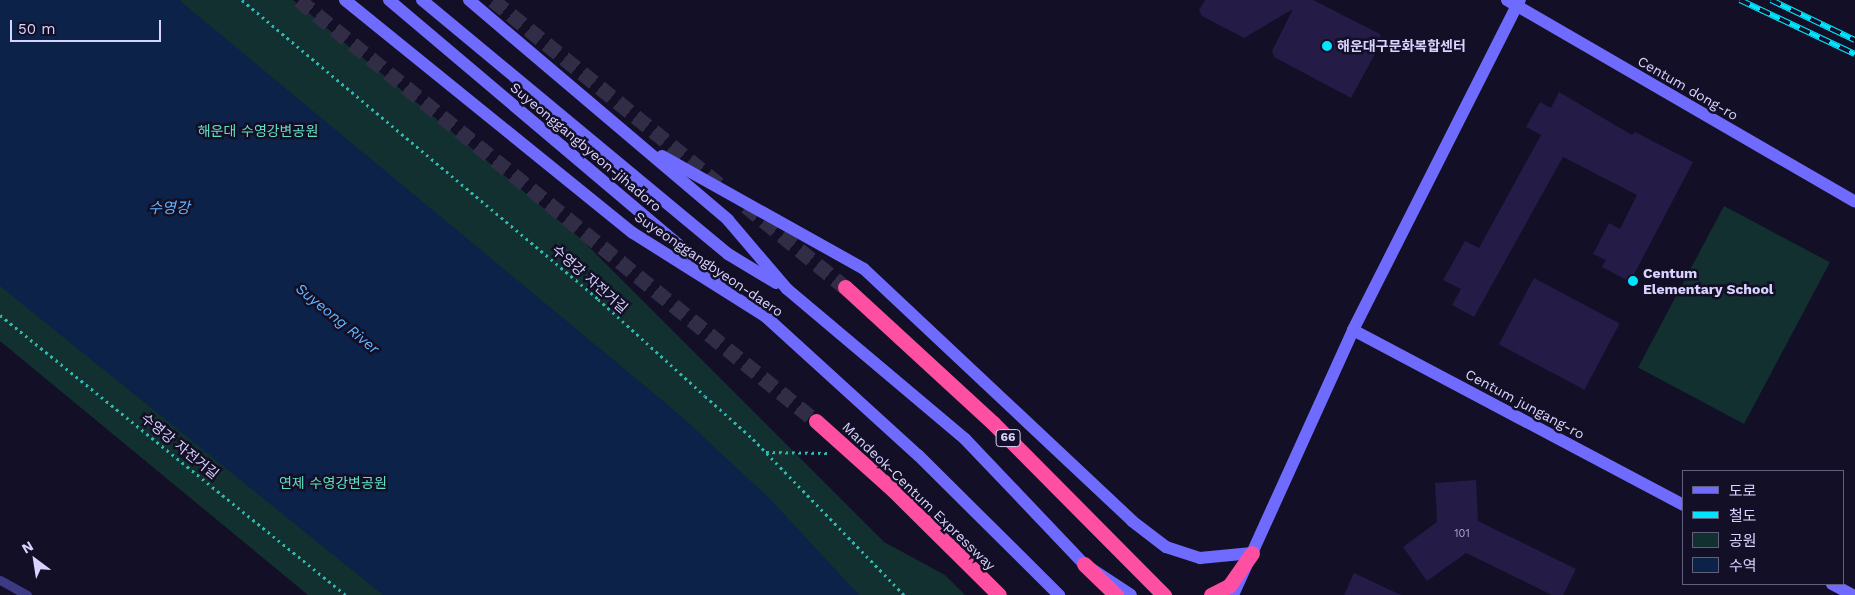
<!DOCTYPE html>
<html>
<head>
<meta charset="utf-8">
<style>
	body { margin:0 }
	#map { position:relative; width:1855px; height:595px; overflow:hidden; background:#130f26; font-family:"Work Sans","Noto Sans KR",sans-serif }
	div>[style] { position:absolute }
	.green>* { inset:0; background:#12302f; transform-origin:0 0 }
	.water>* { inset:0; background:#0c2248 }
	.building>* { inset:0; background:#241b47; transform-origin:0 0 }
	.highway-tunnel>* { height:15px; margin-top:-7.5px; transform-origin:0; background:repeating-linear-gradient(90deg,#312d47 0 15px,transparent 0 23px) }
	.path>* { height:3px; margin-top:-1.5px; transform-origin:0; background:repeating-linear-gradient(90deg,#2fb8b0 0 2.5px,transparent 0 6.5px) }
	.lane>* { height:9px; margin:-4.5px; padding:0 4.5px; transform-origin:4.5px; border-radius:4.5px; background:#3d3a85 }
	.secondary>* { height:12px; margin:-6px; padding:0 6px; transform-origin:6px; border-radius:6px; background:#6f6bff }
	.highway>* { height:15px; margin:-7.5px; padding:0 7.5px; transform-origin:7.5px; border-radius:7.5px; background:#ff4fa3 }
	.rail>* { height:5.5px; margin-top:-2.75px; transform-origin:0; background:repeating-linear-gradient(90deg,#130f26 0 11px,#00e5ff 0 22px); box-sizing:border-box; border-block:1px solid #00e5ff }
	.dots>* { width:14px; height:14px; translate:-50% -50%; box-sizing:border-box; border:2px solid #130f26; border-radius:50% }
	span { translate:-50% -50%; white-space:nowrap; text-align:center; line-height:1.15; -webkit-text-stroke:5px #130f26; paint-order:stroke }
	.number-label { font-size:11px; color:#aca6d1 }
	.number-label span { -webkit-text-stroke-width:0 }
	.shield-label span { padding:1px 4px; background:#130f26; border:1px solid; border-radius:4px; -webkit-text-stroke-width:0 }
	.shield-label { font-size:12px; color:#d9d4ff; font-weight:700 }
	.poi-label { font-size:14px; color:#d9d4ff; font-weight:700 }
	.left { translate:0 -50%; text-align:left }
	.street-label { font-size:14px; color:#d9d4ff }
	.park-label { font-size:14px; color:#5fe0c0 }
	.water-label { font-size:15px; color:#62b6ff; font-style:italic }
	.legend { position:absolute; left:1682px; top:470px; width:162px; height:115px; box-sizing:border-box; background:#130f26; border:1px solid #625e7d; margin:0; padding:6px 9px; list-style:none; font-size:15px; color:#d9d4ff }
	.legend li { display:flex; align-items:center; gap:10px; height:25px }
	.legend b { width:25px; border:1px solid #625e7d }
	.north { position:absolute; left:10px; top:535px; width:50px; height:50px; -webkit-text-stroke:4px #130f26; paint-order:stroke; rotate:329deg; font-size:14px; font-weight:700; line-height:20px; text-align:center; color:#d9d4ff }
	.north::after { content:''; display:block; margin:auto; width:18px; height:22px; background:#d9d4ff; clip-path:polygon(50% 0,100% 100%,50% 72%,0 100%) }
	.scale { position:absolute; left:10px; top:20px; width:151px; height:22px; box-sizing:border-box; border:2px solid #d9d4ff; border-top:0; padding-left:6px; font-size:15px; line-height:18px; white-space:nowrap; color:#d9d4ff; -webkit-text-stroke:4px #130f26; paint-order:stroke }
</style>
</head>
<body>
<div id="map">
	<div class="green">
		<i style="clip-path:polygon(0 0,293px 0,581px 239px,884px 542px,945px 575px,965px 595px,308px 595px,0 341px)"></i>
		<i style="left:1724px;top:206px;width:120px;height:183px;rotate:28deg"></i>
	</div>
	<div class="water">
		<i style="clip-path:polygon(0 0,179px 0,680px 415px,771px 500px,859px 595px,383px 595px,0 286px)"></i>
	</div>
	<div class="building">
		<i style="clip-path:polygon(1205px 0,1313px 0,1380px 34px,1382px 41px,1351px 98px,1274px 57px,1272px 51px,1293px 9px,1244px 38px,1202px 16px,1199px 10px)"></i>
		<i style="clip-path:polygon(1559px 92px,1632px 135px,1635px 132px,1693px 162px,1630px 282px,1602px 267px,1606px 260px,1593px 254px,1609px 223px,1620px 229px,1637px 195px,1563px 157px,1474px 317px,1452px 305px,1461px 289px,1443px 280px,1465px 241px,1479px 248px,1541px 135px,1526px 127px,1540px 102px,1551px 108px)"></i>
		<i style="left:1534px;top:278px;width:97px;height:75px;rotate:28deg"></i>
		<i style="clip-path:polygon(1476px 480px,1478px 521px,1576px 569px,1563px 595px,1552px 595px,1466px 553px,1427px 581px,1403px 547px,1437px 522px,1435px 483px)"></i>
		<i style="clip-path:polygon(1354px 573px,1401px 595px,1344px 595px)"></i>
	</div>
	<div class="highway-tunnel">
		<i style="left:299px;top:0;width:667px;rotate:39.16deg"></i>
		<i style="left:493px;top:0;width:293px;rotate:39.2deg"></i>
		<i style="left:746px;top:206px;width:128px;rotate:39.3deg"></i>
	</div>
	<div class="path">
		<i style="left:242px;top:0;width:465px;rotate:40deg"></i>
		<i style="left:598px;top:299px;width:144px;rotate:42.2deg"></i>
		<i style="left:705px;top:396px;width:64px;rotate:41.9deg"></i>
		<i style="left:753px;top:439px;width:217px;rotate:45.9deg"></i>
		<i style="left:0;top:315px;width:445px;rotate:39deg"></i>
		<i style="left:766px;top:452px;width:61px;rotate:0.9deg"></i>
	</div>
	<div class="lane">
		<i style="left:0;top:580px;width:31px;rotate:29deg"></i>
	</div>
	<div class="secondary">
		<i style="left:345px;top:0;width:370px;rotate:39deg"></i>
		<i style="left:633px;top:233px;width:156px;rotate:32.2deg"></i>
		<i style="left:765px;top:316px;width:207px;rotate:42.3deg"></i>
		<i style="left:918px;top:455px;width:199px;rotate:44.8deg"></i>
		<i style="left:389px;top:0;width:434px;rotate:40.2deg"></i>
		<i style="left:422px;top:0;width:398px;rotate:39.7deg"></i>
		<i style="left:728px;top:254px;width:56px;rotate:31.1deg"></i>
		<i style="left:469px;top:0;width:340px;rotate:40.3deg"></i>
		<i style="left:728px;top:220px;width:91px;rotate:49.5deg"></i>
		<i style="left:787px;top:289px;width:233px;rotate:40.1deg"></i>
		<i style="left:965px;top:439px;width:173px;rotate:46.4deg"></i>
		<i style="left:1084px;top:564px;width:56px;rotate:33.4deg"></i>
		<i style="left:1507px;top:0;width:402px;rotate:30.1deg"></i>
		<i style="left:662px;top:156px;width:231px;rotate:29.2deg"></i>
		<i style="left:864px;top:269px;width:368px;rotate:43.2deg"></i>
		<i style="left:1132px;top:521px;width:43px;rotate:37.4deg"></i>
		<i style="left:1166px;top:547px;width:36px;rotate:18deg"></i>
		<i style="left:1200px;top:558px;width:52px;rotate:-5.5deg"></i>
		<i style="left:1353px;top:330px;width:374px;rotate:27.9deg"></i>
		<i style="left:1832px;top:584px;width:24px;rotate:28deg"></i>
		<i style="left:1233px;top:595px;width:291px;rotate:-65.6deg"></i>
		<i style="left:1353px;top:330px;width:370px;rotate:-63.2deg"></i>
	</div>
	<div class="highway">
		<i style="left:845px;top:287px;width:201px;rotate:42.6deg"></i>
		<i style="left:993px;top:423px;width:243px;rotate:45.2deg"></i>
		<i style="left:816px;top:421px;width:103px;rotate:41.9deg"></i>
		<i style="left:893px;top:490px;width:149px;rotate:44.7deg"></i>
		<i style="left:1084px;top:564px;width:45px;rotate:44.1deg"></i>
		<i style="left:1211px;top:595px;width:20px;rotate:-27deg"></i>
		<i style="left:1229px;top:586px;width:40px;rotate:-55.1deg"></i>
	</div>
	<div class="rail">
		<i style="left:1740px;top:0;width:127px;rotate:25.2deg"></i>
		<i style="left:1771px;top:0;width:93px;rotate:25.5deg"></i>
	</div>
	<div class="dots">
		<i style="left:1327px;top:46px;background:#00e5ff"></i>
		<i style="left:1633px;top:281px;background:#00e5ff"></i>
	</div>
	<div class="number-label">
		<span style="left:1462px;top:534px">101</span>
	</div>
	<div class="shield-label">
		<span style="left:1008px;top:438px">66</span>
	</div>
	<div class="poi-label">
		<span class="left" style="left:1337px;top:46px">해운대구문화복합센터</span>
		<span class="left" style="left:1643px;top:281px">Centum<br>Elementary School</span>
	</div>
	<div class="street-label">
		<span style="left:1688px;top:88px;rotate:30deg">Centum dong-ro</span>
		<span style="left:586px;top:147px;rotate:40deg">Suyeonggangbyeon-jihadoro</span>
		<span style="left:709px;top:264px;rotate:34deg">Suyeonggangbyeon-daero</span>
		<span style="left:590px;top:279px;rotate:41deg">수영강 자전거길</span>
		<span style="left:1525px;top:404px;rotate:28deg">Centum jungang-ro</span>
		<span style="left:180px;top:446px;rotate:39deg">수영강 자전거길</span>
		<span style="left:919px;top:496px;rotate:44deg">Mandeok-Centum Expressway</span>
	</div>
	<div class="park-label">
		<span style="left:258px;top:131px">해운대 수영강변공원</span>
		<span style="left:333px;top:483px">연제 수영강변공원</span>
	</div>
	<div class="water-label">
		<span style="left:169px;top:209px">수영강</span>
		<span style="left:337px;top:319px;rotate:39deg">Suyeong River</span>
	</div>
	<ul class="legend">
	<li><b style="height:6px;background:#6f6bff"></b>도로</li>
	<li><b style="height:6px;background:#00e5ff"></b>철도</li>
	<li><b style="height:14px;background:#12302f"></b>공원</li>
	<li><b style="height:14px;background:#0c2248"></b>수역</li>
	</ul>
	<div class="north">N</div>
	<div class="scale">50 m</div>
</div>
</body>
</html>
